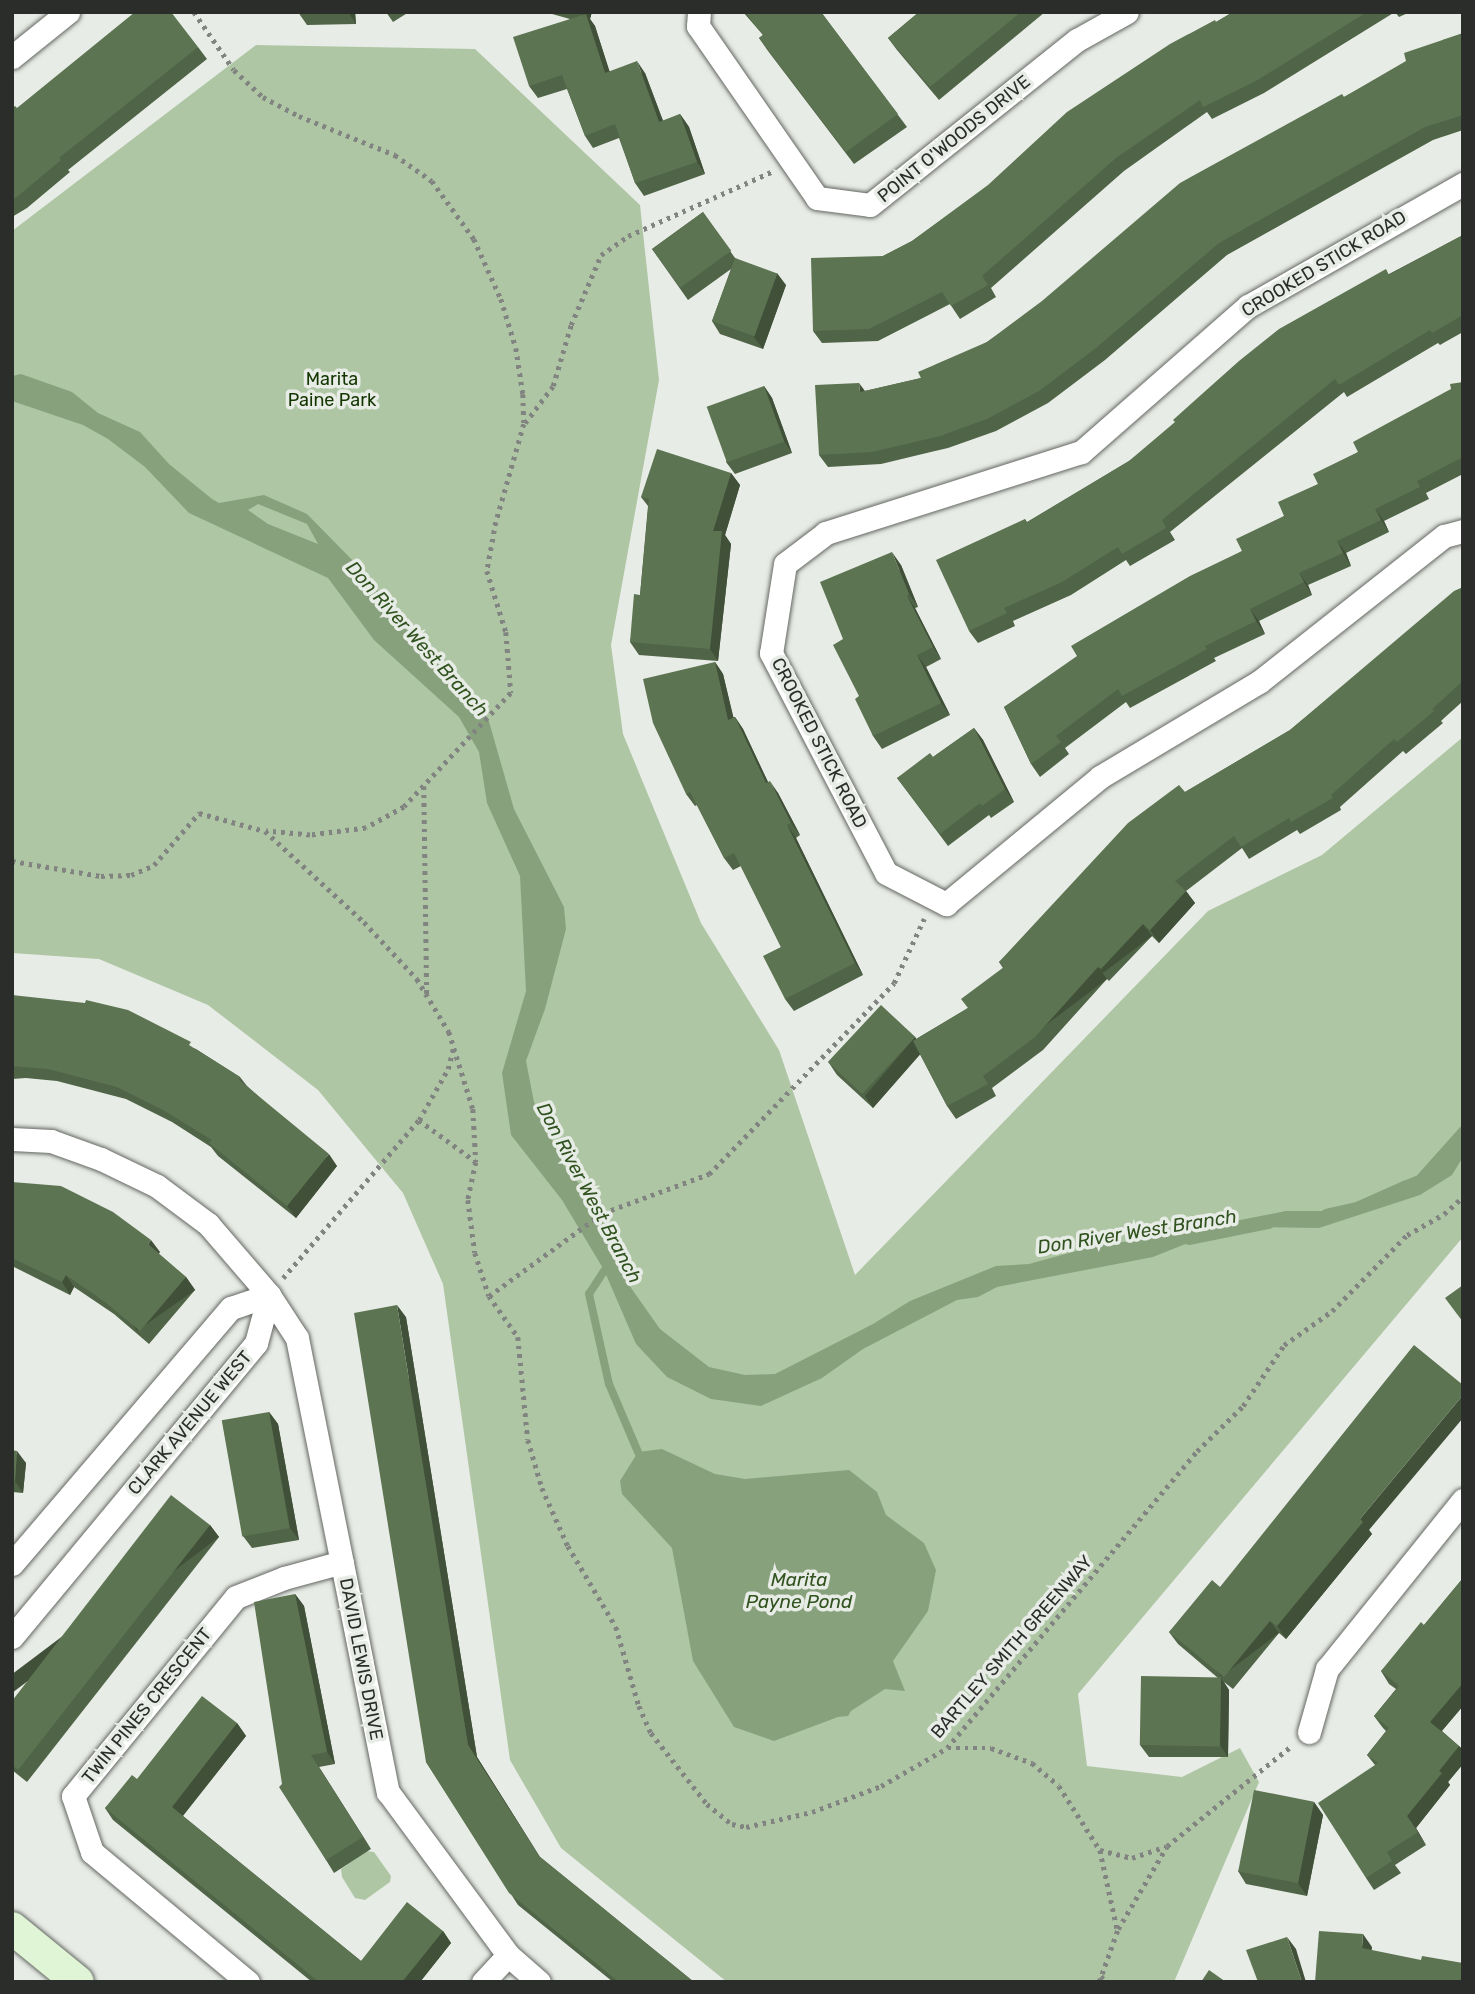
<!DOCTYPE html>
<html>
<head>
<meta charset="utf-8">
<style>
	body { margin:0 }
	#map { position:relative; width:1475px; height:1994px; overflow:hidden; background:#e8ece6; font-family:Rubik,sans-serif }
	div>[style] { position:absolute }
	.green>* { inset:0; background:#aec6a4 }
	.water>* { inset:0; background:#88a17d }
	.stream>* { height:8px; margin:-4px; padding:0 4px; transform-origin:4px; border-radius:4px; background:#88a17d }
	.path>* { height:4.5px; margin-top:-2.25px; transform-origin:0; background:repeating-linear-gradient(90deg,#818480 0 3.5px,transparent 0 8.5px) }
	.roads { filter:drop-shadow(0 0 2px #646762) drop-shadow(0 0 2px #646762) }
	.minor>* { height:23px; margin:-11.5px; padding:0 11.5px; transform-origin:11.5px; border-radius:11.5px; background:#fff }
	.secondary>* { height:32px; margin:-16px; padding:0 16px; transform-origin:16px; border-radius:16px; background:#e0f5d6 }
	.wall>* { inset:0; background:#506447 }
	.shaded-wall>* { inset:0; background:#415139; transform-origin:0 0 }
	.building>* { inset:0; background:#5d7452; transform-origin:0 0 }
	span { translate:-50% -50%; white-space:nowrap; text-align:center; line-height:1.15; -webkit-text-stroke:7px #e8ece6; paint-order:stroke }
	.street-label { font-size:18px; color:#2b2d2b }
	.park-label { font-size:18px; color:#133500 }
	.water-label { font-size:19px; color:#31531f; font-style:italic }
	.frame { position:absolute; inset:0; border:14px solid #2b2d2b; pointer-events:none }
</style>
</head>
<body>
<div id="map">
	<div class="green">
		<i style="clip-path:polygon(256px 45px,475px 49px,640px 205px,659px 380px,611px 645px,623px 734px,701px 923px,779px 1050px,855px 1275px,1208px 911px,1322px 855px,1463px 737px,1463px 1237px,1078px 1694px,1087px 1766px,1182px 1777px,1240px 1748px,1259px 1782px,1174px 1982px,727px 1982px,561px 1848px,510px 1760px,443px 1284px,403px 1193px,318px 1090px,208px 1005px,99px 959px,12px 953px,12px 231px)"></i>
		<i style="clip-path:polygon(366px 1851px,374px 1852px,391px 1876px,390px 1882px,365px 1900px,355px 1898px,342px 1877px,341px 1869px)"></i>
	</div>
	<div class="water">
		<i style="clip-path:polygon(evenodd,21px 374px,72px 392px,98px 413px,140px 432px,169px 464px,212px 499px,219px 503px,264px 495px,307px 514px,362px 570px,416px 640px,488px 718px,514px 809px,564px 907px,566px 929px,545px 1009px,526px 1061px,534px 1102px,566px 1169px,584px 1189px,612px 1239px,629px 1285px,660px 1329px,709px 1367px,745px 1375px,775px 1374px,873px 1324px,910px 1301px,996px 1266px,1029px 1264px,1105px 1243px,1138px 1241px,1196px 1222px,1225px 1223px,1286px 1211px,1340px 1211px,1393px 1192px,1406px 1180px,1428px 1171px,1463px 1134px,1463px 1157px,1452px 1175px,1420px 1195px,1319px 1228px,1252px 1227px,1208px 1235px,1153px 1257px,997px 1287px,978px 1297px,957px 1300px,863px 1349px,822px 1378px,761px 1406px,711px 1399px,667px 1377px,636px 1344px,604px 1270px,562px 1200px,511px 1135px,502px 1073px,526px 991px,520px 876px,487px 803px,479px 752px,459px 717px,374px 640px,328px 578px,189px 513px,145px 467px,108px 439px,83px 425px,12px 401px,12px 376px,21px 374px,258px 504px,307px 524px,318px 544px,268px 524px,248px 510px,258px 504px)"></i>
		<i style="clip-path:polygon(662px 1449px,715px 1474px,745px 1479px,849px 1470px,877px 1492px,886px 1515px,924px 1543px,936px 1570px,928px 1611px,893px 1661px,905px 1691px,885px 1689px,851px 1711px,848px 1716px,838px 1717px,774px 1741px,734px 1727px,693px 1661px,672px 1548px,622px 1494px,620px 1481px,638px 1452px)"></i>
	</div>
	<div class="stream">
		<i style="left:1421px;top:1177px;width:63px;rotate:-48.2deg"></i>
		<i style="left:1326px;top:1213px;width:32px;rotate:-13deg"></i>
		<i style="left:1357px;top:1206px;width:54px;rotate:-24.2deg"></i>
		<i style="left:1189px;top:1241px;width:82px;rotate:-11.3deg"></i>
		<i style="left:604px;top:1271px;width:27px;rotate:123deg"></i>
		<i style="left:589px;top:1294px;width:92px;rotate:77.5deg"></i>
		<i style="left:609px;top:1384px;width:74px;rotate:66.9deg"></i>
	</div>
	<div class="path">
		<i style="left:194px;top:12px;width:70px;rotate:55.4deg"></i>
		<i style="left:234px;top:70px;width:40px;rotate:43deg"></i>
		<i style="left:263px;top:97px;width:41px;rotate:27.8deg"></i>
		<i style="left:299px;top:116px;width:104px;rotate:22.1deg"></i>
		<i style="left:395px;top:155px;width:45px;rotate:35.1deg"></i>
		<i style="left:432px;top:181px;width:72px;rotate:54.1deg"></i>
		<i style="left:474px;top:239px;width:66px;rotate:65.8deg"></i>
		<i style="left:501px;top:299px;width:51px;rotate:73deg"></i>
		<i style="left:516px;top:348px;width:47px;rotate:81.3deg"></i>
		<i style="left:523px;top:394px;width:30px;rotate:88deg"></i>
		<i style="left:524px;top:424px;width:102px;rotate:105.9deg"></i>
		<i style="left:496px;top:522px;width:50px;rotate:100.4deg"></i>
		<i style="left:487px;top:571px;width:64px;rotate:72.7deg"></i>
		<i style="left:506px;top:632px;width:61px;rotate:85.3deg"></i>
		<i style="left:511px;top:693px;width:156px;rotate:133.2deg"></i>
		<i style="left:404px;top:807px;width:43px;rotate:151.1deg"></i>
		<i style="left:366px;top:828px;width:56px;rotate:172.9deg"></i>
		<i style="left:310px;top:835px;width:44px;rotate:-174.8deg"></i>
		<i style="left:525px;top:423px;width:46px;rotate:-52.9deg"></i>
		<i style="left:553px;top:386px;width:64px;rotate:-73.6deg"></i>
		<i style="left:571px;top:325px;width:76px;rotate:-66.8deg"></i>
		<i style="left:601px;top:255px;width:33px;rotate:-35deg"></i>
		<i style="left:628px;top:236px;width:157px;rotate:-24.1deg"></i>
		<i style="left:424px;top:786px;width:208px;rotate:89.2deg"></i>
		<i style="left:12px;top:861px;width:90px;rotate:9.6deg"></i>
		<i style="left:101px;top:876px;width:30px;rotate:-2deg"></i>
		<i style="left:131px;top:875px;width:25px;rotate:-23deg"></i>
		<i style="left:154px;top:865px;width:69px;rotate:-49.1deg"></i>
		<i style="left:199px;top:813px;width:68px;rotate:15.3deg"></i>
		<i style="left:265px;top:831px;width:134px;rotate:42.6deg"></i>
		<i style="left:364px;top:922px;width:78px;rotate:47.1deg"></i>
		<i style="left:417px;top:979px;width:62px;rotate:58.9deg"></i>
		<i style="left:449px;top:1032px;width:81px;rotate:72.7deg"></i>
		<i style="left:473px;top:1109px;width:53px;rotate:86.8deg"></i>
		<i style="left:476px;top:1162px;width:39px;rotate:102deg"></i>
		<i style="left:468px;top:1200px;width:53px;rotate:82.5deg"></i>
		<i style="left:475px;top:1253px;width:45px;rotate:72deg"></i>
		<i style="left:489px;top:1296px;width:50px;rotate:54.7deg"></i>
		<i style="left:518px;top:1337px;width:103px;rotate:84.5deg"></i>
		<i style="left:528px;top:1440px;width:50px;rotate:73.7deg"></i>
		<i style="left:542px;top:1488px;width:64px;rotate:65.9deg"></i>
		<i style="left:568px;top:1546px;width:94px;rotate:59.3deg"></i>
		<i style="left:616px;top:1627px;width:82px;rotate:73.8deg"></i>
		<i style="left:639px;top:1706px;width:30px;rotate:66deg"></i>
		<i style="left:651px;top:1733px;width:90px;rotate:51.7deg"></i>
		<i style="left:707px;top:1804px;width:32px;rotate:39deg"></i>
		<i style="left:732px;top:1824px;width:14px;rotate:12deg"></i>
		<i style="left:746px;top:1827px;width:68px;rotate:-12.8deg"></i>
		<i style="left:812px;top:1812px;width:74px;rotate:-20.6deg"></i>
		<i style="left:881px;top:1786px;width:76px;rotate:-29.9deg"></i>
		<i style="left:947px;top:1748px;width:388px;rotate:-49.9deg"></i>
		<i style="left:1197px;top:1451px;width:64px;rotate:-44.4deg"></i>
		<i style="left:1243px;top:1406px;width:73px;rotate:-56.1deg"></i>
		<i style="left:1284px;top:1345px;width:59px;rotate:-35.3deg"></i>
		<i style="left:1332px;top:1311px;width:107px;rotate:-45.4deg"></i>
		<i style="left:1407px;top:1235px;width:43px;rotate:-29.6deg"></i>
		<i style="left:1444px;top:1214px;width:25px;rotate:-42deg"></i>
		<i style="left:419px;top:1120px;width:69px;rotate:36.2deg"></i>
		<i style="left:283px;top:1278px;width:208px;rotate:-49.3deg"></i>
		<i style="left:419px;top:1120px;width:59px;rotate:-60.4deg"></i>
		<i style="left:448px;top:1069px;width:25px;rotate:-76deg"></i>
		<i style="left:489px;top:1296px;width:141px;rotate:-36.1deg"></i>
		<i style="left:603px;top:1213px;width:113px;rotate:-20.2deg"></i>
		<i style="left:709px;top:1174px;width:266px;rotate:-45.9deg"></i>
		<i style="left:894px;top:983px;width:71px;rotate:-64.9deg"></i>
		<i style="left:948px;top:1748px;width:43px"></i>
		<i style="left:991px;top:1748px;width:44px;rotate:20.1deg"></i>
		<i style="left:1032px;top:1763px;width:35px;rotate:40deg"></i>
		<i style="left:1059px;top:1786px;width:76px;rotate:57.4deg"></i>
		<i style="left:1100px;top:1850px;width:80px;rotate:77.7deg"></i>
		<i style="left:1100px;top:1850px;width:33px;rotate:14deg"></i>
		<i style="left:1132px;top:1858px;width:36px;rotate:-19deg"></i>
		<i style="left:1101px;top:1976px;width:8px;rotate:50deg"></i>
		<i style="left:1099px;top:1982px;width:56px;rotate:-70.3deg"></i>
		<i style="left:1118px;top:1929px;width:96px;rotate:-59.4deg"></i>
		<i style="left:1167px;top:1846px;width:158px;rotate:-38.8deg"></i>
	</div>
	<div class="roads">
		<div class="minor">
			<i style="left:699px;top:12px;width:14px;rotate:94deg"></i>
			<i style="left:698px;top:26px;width:209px;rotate:55.3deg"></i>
			<i style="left:817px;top:198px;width:53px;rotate:7.5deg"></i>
			<i style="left:870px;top:205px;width:265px;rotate:-38.6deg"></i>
			<i style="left:1077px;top:40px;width:57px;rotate:-29.2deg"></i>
			<i style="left:12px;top:57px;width:72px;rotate:-38.8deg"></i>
			<i style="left:1463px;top:184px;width:247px;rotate:150.4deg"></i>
			<i style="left:1248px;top:306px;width:222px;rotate:138.8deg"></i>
			<i style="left:1081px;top:452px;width:268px;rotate:162.4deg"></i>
			<i style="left:826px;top:533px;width:51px;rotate:142.9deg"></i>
			<i style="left:785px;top:564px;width:90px;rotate:98.9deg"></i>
			<i style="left:771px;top:653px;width:248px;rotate:62.4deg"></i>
			<i style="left:886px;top:873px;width:68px;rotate:27.3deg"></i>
			<i style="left:946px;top:904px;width:200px;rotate:-39.5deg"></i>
			<i style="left:1100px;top:777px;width:185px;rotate:-30.9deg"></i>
			<i style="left:1259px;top:682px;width:236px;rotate:-38.3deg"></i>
			<i style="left:1444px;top:536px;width:20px;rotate:-15deg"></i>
			<i style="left:12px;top:1139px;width:39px;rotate:3deg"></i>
			<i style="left:51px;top:1141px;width:53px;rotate:19.8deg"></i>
			<i style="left:101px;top:1159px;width:62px;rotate:25.7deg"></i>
			<i style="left:157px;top:1186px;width:64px;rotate:36.7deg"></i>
			<i style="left:208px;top:1224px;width:94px;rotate:49.3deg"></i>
			<i style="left:269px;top:1295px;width:51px;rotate:56.9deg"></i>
			<i style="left:297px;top:1338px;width:463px;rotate:78.7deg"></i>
			<i style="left:388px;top:1792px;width:202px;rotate:53.6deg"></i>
			<i style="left:508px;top:1955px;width:41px;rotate:41.1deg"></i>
			<i style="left:12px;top:1564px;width:337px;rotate:-49.5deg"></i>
			<i style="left:231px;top:1308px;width:40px;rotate:-18.9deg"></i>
			<i style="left:12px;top:1637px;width:382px;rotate:-50.3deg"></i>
			<i style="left:256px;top:1343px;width:50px;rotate:-74.8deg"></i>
			<i style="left:1309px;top:1732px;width:66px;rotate:-74.1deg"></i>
			<i style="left:1327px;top:1669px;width:217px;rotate:-51.2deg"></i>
			<i style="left:248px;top:1982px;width:203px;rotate:-140.2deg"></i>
			<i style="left:92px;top:1852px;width:59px;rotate:-108.7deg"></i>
			<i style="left:73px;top:1796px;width:257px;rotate:-50.7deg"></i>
			<i style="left:236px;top:1597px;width:52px;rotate:-21.6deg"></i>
			<i style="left:284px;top:1578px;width:60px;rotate:-15.4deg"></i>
			<i style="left:483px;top:1982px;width:37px;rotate:-47deg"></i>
		</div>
		<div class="secondary">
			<i style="left:12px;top:1928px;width:85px;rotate:39.3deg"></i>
		</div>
	</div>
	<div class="wall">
		<i style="clip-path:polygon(298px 12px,355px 12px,356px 24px,307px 25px)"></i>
		<i style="clip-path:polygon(386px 12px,409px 12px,393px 22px)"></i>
		<i style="clip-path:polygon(545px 12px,592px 12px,590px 19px,595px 26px,609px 71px,645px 73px,663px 121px,680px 114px,689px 127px,705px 174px,644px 196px,635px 183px,619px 138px,593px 148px,585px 136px,567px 89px,538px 98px,529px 86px,570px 19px)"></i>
		<i style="clip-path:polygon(743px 12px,821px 12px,907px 127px,854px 164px,768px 51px,759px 38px,763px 35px)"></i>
		<i style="clip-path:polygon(919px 12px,1045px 12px,939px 100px,897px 50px,888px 38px)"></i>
		<i style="clip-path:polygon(1233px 12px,1395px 12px,1264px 93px,1212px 119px,1207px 112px,1124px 171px,991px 288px,996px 297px,960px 319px,950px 304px,878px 341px,822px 343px,813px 331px,883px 256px,912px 241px,1216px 22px)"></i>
		<i style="clip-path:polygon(1395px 12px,1410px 12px,1399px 17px)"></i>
		<i style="clip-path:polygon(1463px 33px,1463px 130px,1433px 140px,1227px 255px,1105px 360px,1048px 403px,996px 431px,948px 448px,881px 464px,828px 467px,819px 455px,865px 391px,921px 378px,987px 342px,1344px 97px)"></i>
		<i style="clip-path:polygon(198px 47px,207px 59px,68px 170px,70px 172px,27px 208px,12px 217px,12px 108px,17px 108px)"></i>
		<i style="clip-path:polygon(703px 212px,735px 258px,786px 285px,763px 349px,720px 334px,712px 321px,731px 269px,688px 300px,652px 249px)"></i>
		<i style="clip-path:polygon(1463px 235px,1463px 332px,1440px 345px,1438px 343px,1347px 397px,1344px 392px,1170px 532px,1175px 540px,1130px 566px,1126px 560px,1071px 595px,1013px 621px,1015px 626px,978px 643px,969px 631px,1025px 519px,1027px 522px,1129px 461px,1389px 274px)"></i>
		<i style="clip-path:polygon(1463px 382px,1463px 474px,1426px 493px,1429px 499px,1384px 521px,1389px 532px,1346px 553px,1351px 566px,1308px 585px,1312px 595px,1259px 621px,1265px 634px,1214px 658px,1216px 661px,1130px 708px,1126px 702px,1065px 748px,1069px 754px,1040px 777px,1031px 764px,1004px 707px,1242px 551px,1284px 516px,1318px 484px,1358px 452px)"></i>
		<i style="clip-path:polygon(764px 386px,772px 398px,792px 453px,735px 474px,726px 462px)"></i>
		<i style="clip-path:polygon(731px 473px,740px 485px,725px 535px,731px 544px,718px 661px,639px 655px,630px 642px,640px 595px,648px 506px,641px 497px)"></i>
		<i style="clip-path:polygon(901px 565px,918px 607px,915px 608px,941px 659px,926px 667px,950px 715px,882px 749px,873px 736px,859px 696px)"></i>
		<i style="clip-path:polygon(1463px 587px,1463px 701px,1441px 721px,1443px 723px,1406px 754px,1403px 751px,1340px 807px,1341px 810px,1300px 834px,1297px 830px,1249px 859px,1242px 848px,1186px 891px,1195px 903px,1159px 943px,1152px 936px,1109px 981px,1107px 979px,1043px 1050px,992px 1088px,996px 1096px,956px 1119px,947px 1106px,920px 1054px,873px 1108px,837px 1075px,829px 1063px,915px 1037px,916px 1039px,968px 1008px,1003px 968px,999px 962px,1185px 792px,1290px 730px)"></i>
		<i style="clip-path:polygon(715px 662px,723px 674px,733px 717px,735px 717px,743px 729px,768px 782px,778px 793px,800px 835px,796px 838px,863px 975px,794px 1011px,785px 999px,781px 947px,741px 866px,733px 870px,724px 858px,697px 805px,695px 806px,686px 794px)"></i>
		<i style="clip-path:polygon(974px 728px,983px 740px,1014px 802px,991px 818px,989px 815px,948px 846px,897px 778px,933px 757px)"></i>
		<i style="clip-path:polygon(12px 995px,196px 1049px,240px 1077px,247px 1086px,337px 1166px,296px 1218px,218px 1156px,211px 1147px,172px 1122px,126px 1099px,57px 1081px,26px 1078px,12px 1079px)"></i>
		<i style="clip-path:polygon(12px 1182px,160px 1252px,158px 1254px,186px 1277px,195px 1290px,149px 1344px,114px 1314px,74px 1287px,70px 1295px,12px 1266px)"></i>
		<i style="clip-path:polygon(406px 1317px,477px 1757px,540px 1857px,694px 1982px,613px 1982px,518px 1905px,426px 1762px)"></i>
		<i style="clip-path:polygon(269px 1412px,278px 1424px,299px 1540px,252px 1548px,243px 1536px)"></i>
		<i style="clip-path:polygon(12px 1445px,13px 1451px,26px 1463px,23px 1493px,12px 1492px)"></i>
		<i style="clip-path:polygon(210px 1525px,219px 1537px,27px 1782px,12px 1770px,12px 1701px)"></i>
		<i style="clip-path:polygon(1369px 1530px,1372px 1534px,1286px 1639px,1279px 1633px,1233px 1689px,1224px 1682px,1229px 1690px,1228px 1757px,1149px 1757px,1140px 1745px,1218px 1678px,1178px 1644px,1169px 1632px,1220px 1587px)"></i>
		<i style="clip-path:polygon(1463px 1578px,1463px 1706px,1442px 1731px,1459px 1746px,1463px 1750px,1463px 1764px,1448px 1782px,1450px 1785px,1416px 1828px,1426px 1845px,1395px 1865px,1401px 1873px,1374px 1890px,1366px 1878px,1375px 1765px,1367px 1755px,1386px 1731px,1383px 1728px,1374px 1716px,1396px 1689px,1389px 1684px,1381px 1671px,1424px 1625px)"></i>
		<i style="clip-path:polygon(295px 1594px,304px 1606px,335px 1764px,319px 1767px,371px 1849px,334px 1873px,326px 1860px,282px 1784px)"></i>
		<i style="clip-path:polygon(237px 1723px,246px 1736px,183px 1816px,361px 1961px,443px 1931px,451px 1943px,420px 1982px,312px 1982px,113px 1820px,105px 1808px,137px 1779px)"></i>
		<i style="clip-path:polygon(1314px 1802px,1323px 1815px,1307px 1896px,1246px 1884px,1238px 1871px)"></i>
	</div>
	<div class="shaded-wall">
		<i style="clip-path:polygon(348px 12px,355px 12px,356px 24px)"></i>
		<i style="clip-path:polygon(581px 12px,592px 12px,590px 19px,595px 26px,614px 85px,605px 73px,589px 24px)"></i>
		<i style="clip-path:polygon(637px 61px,645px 73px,668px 134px,659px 122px)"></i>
		<i style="clip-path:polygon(680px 114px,689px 127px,705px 174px,697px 162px)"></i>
		<i style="clip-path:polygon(777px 273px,786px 285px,763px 349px,754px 337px)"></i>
		<i style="clip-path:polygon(859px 383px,868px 395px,860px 392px)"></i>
		<i style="clip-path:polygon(764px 386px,772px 398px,792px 453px,784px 441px)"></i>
		<i style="clip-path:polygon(731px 473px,740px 485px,725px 535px,731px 544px,718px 661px,710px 649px,713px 531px)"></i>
		<i style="clip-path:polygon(1375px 509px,1384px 521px,1389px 532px,1381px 520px)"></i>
		<i style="clip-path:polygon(1337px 541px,1346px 553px,1351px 566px,1343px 553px)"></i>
		<i style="clip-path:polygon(892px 552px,901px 565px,918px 607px,909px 594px)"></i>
		<i style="clip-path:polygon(1299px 573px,1308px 585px,1312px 595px,1304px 582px)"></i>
		<i style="clip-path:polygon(907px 596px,915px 608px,941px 659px,933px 647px)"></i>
		<i style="clip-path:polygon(1250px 609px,1259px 621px,1265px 634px,1256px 621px)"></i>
		<i style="clip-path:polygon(917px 655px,926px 667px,950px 715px,941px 703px)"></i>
		<i style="clip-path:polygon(715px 662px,723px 674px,737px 732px,728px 720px)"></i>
		<i style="clip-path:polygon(735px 717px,743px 729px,774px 795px,766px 783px)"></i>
		<i style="clip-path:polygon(974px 728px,983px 740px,1014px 802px,1005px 789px)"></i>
		<i style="clip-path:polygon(770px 781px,778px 793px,800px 835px,791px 823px)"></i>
		<i style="clip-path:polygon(787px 825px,796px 838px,863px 975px,855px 963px)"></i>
		<i style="clip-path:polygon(1186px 891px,1195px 903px,1159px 943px,1150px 930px)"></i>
		<i style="left:1143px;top:924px;width:15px;height:62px;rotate:53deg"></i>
		<i style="left:1098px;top:967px;width:15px;height:94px;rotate:53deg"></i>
		<i style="clip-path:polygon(915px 1037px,924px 1050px,873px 1108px,865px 1096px)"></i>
		<i style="clip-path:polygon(329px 1154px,337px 1166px,296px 1218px,287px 1206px)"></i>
		<i style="clip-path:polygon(151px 1240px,160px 1252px,156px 1257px,148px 1244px)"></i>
		<i style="clip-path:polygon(66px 1275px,74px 1287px,70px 1295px,62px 1282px)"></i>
		<i style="left:186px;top:1277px;width:16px;height:71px;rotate:55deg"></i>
		<i style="clip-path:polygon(397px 1305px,406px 1317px,477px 1757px,547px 1868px,468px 1745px)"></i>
		<i style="clip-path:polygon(1463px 1395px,1463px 1418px,1369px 1530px,1372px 1534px,1286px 1639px,1277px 1626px,1360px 1519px)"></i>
		<i style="clip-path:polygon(269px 1412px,278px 1424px,299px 1540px,290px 1528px)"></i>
		<i style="clip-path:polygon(17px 1451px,26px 1463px,23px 1493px,15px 1481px)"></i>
		<i style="left:210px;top:1525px;width:15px;height:311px;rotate:53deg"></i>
		<i style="clip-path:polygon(295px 1594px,304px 1606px,335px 1764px,327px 1752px)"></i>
		<i style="left:1270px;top:1621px;width:15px;height:72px;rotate:53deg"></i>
		<i style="clip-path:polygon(1221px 1678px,1229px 1690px,1228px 1757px,1220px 1745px)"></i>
		<i style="clip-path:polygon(1463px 1683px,1463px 1706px,1439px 1734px,1430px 1722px)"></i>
		<i style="clip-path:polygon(237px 1723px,246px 1736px,180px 1819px,172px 1807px)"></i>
		<i style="clip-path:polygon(1459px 1746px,1463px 1750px,1463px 1764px,1448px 1782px,1450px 1785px,1416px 1828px,1426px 1845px,1407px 1816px,1439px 1771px)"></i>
		<i style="clip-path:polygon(311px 1755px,319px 1767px,371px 1849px,363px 1837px)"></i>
		<i style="clip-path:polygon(1314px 1802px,1323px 1815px,1307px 1896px,1298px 1883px)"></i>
		<i style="clip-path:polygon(443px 1931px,451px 1943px,420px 1982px,402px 1982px)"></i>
		<i style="clip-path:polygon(1363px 1934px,1372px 1947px,1371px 1960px,1362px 1948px)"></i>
		<i style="clip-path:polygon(1287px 1937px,1296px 1949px,1306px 1982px,1302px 1982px)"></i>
	</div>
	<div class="building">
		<i style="clip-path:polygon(135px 12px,171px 12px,198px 47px,59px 158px,61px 160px,18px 196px,12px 200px,12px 108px,15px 106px,17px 108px)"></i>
		<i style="clip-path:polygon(745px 12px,821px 12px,898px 114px,846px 152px,759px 38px,763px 35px)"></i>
		<i style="clip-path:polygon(919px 12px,1021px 12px,930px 87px,888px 38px)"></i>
		<i style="clip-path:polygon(1233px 12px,1367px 12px,1256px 81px,1203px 107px,1200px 100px,1116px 158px,982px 276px,988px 285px,951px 306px,942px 292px,869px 329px,813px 331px,811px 258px,883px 256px,912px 241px,988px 185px,1067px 112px,1170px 44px,1215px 20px,1216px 22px)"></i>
		<i style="clip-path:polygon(586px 14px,605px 73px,637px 61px,659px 122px,680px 114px,697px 162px,635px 183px,615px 124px,585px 136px,562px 75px,529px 86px,513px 37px)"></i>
		<i style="clip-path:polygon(1463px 33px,1463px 115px,1425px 127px,1219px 243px,1096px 348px,1039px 391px,987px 419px,940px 436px,872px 452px,819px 455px,815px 385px,859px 383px,860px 392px,921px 378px,918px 372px,987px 342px,1042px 301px,1180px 183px,1342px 94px,1344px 97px,1406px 61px,1404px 53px)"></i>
		<i style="left:703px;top:212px;width:48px;height:63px;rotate:54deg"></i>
		<i style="clip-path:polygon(1463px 235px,1463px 315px,1432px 333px,1430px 330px,1339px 385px,1335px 379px,1162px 520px,1166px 528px,1122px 554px,1118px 547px,1062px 582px,1004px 608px,1007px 613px,969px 631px,936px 560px,1025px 519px,1026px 523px,1129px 461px,1175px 422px,1173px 420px,1239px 361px,1279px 329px,1386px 269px,1389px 275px)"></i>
		<i style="left:735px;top:258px;width:45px;height:67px;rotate:20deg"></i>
		<i style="clip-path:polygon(1463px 382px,1463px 457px,1417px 481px,1420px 487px,1375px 509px,1381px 520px,1337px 541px,1343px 553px,1299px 573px,1304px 582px,1250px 609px,1256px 621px,1205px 646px,1207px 649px,1122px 696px,1118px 689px,1056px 736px,1061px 742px,1031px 764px,1004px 707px,1077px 656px,1071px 646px,1190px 576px,1242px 551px,1236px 539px,1284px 516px,1278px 502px,1318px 484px,1313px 474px,1358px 452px,1353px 442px,1451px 389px,1450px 384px)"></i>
		<i style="left:764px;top:386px;width:59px;height:61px;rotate:70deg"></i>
		<i style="clip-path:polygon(657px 449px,731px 473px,713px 531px,722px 531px,710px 649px,630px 642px,634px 594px,640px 595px,649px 499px,641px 497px)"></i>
		<i style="clip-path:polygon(892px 552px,909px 594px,907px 596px,933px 647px,917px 655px,941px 703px,873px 736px,855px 699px,859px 696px,833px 645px,843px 639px,820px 582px)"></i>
		<i style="clip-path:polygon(1463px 587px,1463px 681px,1432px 709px,1434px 711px,1397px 742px,1394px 739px,1331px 795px,1333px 798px,1291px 822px,1289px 818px,1241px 847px,1234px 836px,1175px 881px,1186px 891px,1150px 930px,1143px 924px,1101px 969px,1098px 967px,1035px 1037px,983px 1076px,988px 1084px,947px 1106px,913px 1041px,968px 1008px,961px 999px,1004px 967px,999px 962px,1128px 823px,1179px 785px,1185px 792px,1290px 730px,1454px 591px)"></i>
		<i style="clip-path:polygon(715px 662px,728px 720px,735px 717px,766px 783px,770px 781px,791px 823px,787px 825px,855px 963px,785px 999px,763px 956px,781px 947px,734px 853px,724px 858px,690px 792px,686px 794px,653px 723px,643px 679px)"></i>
		<i style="clip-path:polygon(974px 728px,1005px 789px,982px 806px,980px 803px,940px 834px,897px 778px,930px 753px,933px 757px)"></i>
		<i style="clip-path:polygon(12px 995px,85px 1003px,86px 1000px,128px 1010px,191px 1042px,189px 1045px,240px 1077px,239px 1080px,329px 1154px,287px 1206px,209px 1143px,212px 1140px,163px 1110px,117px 1087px,48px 1069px,12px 1066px)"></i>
		<i style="left:881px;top:1005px;width:47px;height:78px;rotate:43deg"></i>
		<i style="clip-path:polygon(12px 1182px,61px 1186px,113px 1212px,151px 1240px,148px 1244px,186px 1277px,140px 1331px,105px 1302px,66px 1275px,62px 1282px,12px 1258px)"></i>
		<i style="clip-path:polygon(1463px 1285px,1463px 1322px,1445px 1298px)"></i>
		<i style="clip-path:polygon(397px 1305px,468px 1745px,539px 1856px,694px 1982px,619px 1982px,509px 1893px,426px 1762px,354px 1313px)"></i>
		<i style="clip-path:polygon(1414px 1345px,1463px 1385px,1463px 1395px,1360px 1519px,1363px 1522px,1277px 1626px,1270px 1621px,1224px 1677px,1169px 1632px,1212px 1580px,1220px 1587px)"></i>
		<i style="left:269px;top:1412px;width:118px;height:48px;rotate:80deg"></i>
		<i style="clip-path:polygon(12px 1450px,17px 1451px,15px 1481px,12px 1481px)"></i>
		<i style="clip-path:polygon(171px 1495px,210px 1525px,18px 1770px,12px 1765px,12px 1701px)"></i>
		<i style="clip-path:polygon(1463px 1578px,1463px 1683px,1430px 1722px,1459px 1746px,1439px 1771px,1442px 1773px,1407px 1816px,1418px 1832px,1387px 1852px,1392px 1861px,1366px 1878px,1318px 1803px,1378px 1763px,1367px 1755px,1389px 1728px,1374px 1716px,1399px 1686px,1381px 1671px,1421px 1622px,1424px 1625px)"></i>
		<i style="clip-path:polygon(295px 1594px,327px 1752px,311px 1755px,363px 1837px,326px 1860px,279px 1787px,282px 1784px,254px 1602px)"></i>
		<i style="left:1141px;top:1676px;width:80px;height:69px;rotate:1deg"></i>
		<i style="clip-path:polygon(202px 1696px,237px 1723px,172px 1807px,361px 1961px,407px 1902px,443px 1931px,402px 1982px,319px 1982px,105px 1808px,132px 1775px,137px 1779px)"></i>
		<i style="left:1254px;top:1790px;width:61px;height:83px;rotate:11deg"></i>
		<i style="clip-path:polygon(1319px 1931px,1363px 1934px,1362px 1948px,1421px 1960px,1422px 1956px,1463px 1963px,1463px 1982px,1315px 1982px)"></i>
		<i style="clip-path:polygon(1287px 1937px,1302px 1982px,1258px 1982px,1246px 1950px)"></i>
		<i style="clip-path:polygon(1209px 1970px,1226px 1982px,1201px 1982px)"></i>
	</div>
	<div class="street-label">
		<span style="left:954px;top:139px;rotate:-39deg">POINT O'WOODS DRIVE</span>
		<span style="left:1324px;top:264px;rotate:-31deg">CROOKED STICK ROAD</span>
		<span style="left:819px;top:743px;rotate:63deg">CROOKED STICK ROAD</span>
		<span style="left:190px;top:1423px;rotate:-50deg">CLARK AVENUE WEST</span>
		<span style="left:1012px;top:1647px;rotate:-49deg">BARTLEY SMITH GREENWAY</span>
		<span style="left:361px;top:1659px;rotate:79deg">DAVID LEWIS DRIVE</span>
		<span style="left:147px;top:1706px;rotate:-51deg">TWIN PINES CRESCENT</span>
	</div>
	<div class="park-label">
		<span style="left:332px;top:390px">Marita<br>Paine Park</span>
	</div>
	<div class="water-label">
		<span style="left:417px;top:639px;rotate:48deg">Don River West Branch</span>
		<span style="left:589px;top:1193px;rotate:62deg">Don River West Branch</span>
		<span style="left:1137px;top:1232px;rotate:-9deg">Don River West Branch</span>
		<span style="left:799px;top:1591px">Marita<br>Payne Pond</span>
	</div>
	<div class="frame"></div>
</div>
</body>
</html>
